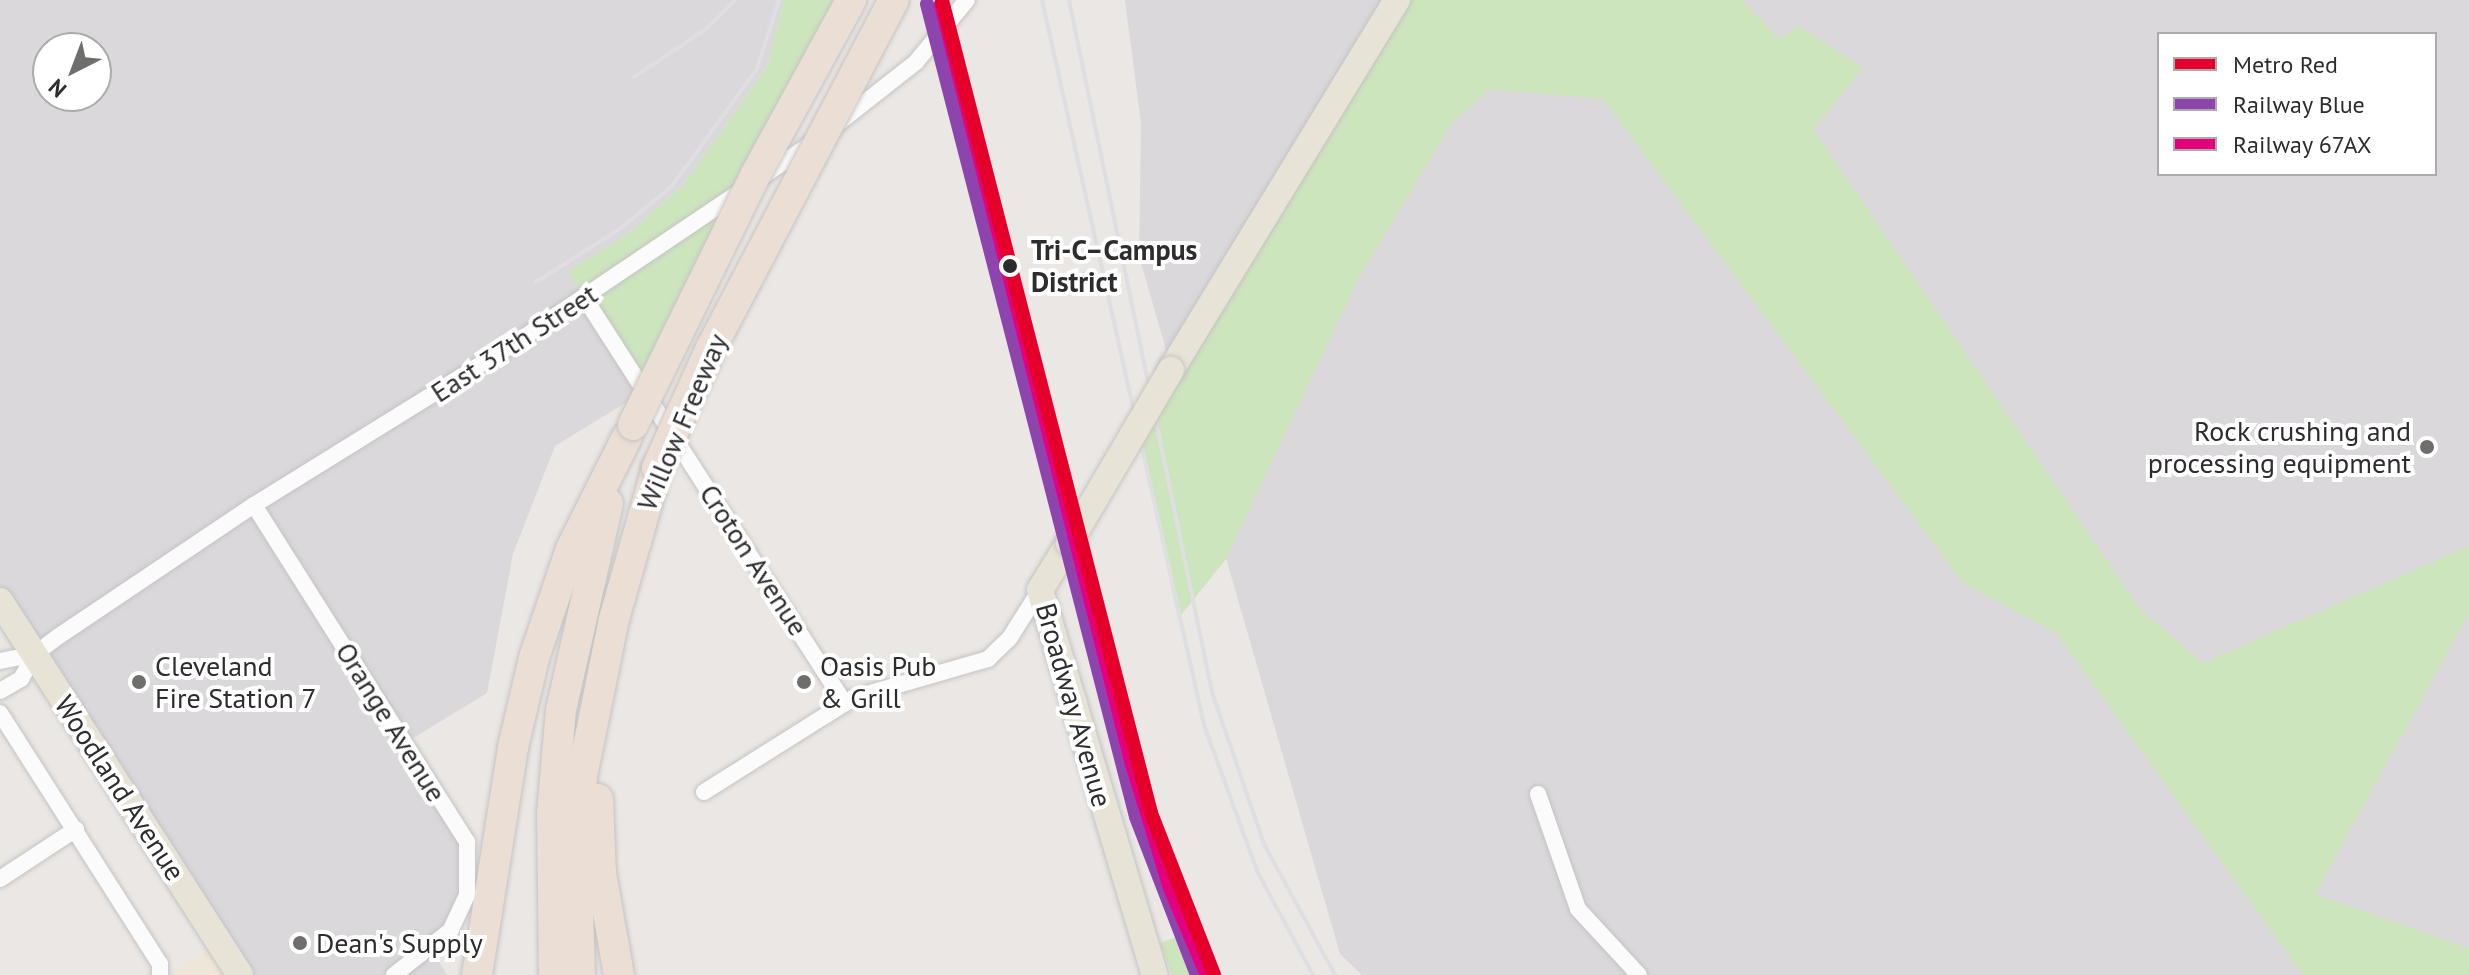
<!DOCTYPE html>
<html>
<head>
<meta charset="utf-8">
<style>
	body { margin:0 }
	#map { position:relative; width:2469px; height:975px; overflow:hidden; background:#eae7e4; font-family:"PT Sans",sans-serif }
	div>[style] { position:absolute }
	.industrial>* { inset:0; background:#dbd8db }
	.education>* { inset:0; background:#ede6d9 }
	.green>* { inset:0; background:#cde5bd }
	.roads { filter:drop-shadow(0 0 2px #c4c3c4) drop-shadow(0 0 2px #c4c3c4) }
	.minor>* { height:16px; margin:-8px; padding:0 8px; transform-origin:8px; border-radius:8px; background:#fcfbfb }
	.primary>* { height:26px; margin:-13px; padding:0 13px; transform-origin:13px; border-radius:13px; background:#e7e3d6 }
	.motorway>* { height:30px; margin:-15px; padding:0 15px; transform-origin:15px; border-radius:15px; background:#eaded5 }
	.rail>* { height:4px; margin:-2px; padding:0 2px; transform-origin:2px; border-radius:2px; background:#dfdee0 }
	.bridges { filter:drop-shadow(0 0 2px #c6c4c3) drop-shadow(0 0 2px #c6c4c3) }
	.primary-bridge>* { height:26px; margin:-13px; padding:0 13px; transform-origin:13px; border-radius:13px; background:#e7e3d6 }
	.motorway-bridge>* { height:30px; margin:-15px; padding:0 15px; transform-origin:15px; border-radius:15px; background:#eaded5 }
	.rail-1>* { height:14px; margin:-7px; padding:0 7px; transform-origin:7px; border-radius:7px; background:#8e44ad }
	.rail-2>* { height:14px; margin:-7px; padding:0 7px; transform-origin:7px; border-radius:7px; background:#e5007d }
	.metro-1>* { height:14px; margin:-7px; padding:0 7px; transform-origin:7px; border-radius:7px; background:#e4002b }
	.dots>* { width:22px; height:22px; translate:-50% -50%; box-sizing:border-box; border:4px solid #fff; border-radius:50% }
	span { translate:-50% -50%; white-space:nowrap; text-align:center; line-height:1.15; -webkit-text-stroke:8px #fff; paint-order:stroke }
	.stop-label { font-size:28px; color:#2d2d2d; font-weight:700 }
	.left { translate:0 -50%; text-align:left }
	.street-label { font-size:28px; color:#2d2d2d }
	.poi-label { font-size:28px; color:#2d2d2d }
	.right { translate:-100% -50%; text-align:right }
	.legend { position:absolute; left:2157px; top:32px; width:280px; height:144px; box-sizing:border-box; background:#fff; border:2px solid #ababab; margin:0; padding:10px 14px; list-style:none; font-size:24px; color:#2d2d2d }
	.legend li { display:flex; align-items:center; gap:16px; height:40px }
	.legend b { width:40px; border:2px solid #ababab }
	.north { position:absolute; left:32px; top:32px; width:80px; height:80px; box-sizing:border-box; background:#fff; border:2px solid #ababab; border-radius:50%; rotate:222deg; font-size:22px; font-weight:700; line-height:32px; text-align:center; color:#2d2d2d }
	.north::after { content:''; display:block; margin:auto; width:28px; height:36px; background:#6f6e6d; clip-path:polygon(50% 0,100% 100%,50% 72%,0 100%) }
</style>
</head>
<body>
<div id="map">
	<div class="industrial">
		<i style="clip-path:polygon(evenodd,0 0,784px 0,767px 67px,683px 185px,628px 234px,569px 271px,645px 391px,555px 446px,513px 554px,487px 693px,405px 743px,467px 842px,467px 895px,431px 948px,447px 975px,240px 975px,0 601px,0 0,48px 48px,96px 48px,96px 96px,48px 96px,48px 48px)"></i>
		<i style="clip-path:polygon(evenodd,1125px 0,2469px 0,2469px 975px,1362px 975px,1340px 954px,1139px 256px,1141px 124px,1125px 0,2159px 34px,2435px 34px,2435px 174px,2159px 174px,2159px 34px)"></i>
	</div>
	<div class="education">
		<i style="clip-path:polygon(219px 943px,240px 975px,170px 975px)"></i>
	</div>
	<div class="green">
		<i style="clip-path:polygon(784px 0,851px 0,645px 391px,568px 271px,628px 234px,683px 185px,767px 67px)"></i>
		<i style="clip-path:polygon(1397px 0,1742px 0,1779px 39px,1799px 26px,1863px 68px,1813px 129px,2140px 609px,2203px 663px,2469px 546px,2469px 613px,2315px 894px,2469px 948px,2469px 975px,2303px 975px,2056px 633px,1963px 583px,1603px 99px,1490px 89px,1452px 123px,1359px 277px,1226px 559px,1178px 619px,1138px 426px)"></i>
		<i style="clip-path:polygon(1185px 934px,1206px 975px,1172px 975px,1160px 943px)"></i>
	</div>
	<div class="roads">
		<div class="minor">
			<i style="left:836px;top:125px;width:102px;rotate:-38.2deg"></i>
			<i style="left:916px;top:62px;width:80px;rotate:-50.6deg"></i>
			<i style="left:584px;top:297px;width:483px;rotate:57.3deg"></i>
			<i style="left:254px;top:505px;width:399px;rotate:57.7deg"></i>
			<i style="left:467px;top:842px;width:53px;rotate:90deg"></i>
			<i style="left:467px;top:895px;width:38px;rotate:115deg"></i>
			<i style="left:451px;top:930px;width:73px;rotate:141.7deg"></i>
			<i style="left:0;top:661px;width:36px;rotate:-11deg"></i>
			<i style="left:0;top:691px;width:24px;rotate:-30deg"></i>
			<i style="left:21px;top:679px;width:29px;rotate:-61deg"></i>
			<i style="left:35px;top:654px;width:30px;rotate:-37deg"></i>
			<i style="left:59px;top:636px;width:235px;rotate:-33.9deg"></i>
			<i style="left:254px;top:505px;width:306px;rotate:-31.8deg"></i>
			<i style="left:514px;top:344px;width:358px;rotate:-34deg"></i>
			<i style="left:0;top:713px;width:298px;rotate:57.5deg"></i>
			<i style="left:160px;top:964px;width:11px;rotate:90deg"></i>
			<i style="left:704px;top:792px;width:176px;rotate:-32.2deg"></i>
			<i style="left:853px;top:698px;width:141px;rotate:-16.1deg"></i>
			<i style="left:988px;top:659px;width:29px;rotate:-44deg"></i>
			<i style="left:1009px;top:639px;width:58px;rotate:-57.7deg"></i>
			<i style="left:1538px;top:794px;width:122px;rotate:70.8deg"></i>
			<i style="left:1578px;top:909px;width:90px;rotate:47.3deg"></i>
			<i style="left:0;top:879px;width:91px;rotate:-33.3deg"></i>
		</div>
		<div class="primary">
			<i style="left:1171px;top:370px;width:434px;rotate:-58.6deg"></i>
			<i style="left:1069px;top:543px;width:55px;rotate:121.7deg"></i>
			<i style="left:1040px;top:590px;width:402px;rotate:73.4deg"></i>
			<i style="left:0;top:601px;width:444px;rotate:57.3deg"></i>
		</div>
		<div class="motorway">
			<i style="left:598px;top:799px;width:74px;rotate:87.7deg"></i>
			<i style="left:601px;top:873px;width:104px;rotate:80deg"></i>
			<i style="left:477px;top:975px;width:231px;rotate:-81deg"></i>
			<i style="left:513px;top:747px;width:91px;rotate:-76.7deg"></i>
			<i style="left:534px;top:658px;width:115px;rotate:-71.3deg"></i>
			<i style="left:571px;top:549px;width:125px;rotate:-63.4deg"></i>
			<i style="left:554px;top:975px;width:161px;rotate:-90.7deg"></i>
			<i style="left:552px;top:814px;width:104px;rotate:-85.1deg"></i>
			<i style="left:561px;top:710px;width:212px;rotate:-77.2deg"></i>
			<i style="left:580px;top:975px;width:97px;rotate:-91.8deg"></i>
			<i style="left:577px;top:878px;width:102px;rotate:-87.2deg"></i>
			<i style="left:582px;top:776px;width:160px;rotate:-78.5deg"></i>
			<i style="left:614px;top:619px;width:157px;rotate:-74.1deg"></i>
		</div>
	</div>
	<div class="rail">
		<i style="left:1042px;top:0;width:743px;rotate:77.4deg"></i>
		<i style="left:1204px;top:725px;width:155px;rotate:70deg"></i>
		<i style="left:1257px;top:871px;width:118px;rotate:61.7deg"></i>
		<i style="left:1069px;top:0;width:707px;rotate:78.32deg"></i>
		<i style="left:1212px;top:692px;width:161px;rotate:71.1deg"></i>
		<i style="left:1264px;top:844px;width:149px;rotate:61.5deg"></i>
		<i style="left:634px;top:77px;width:87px;rotate:-33.7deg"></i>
		<i style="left:706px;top:29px;width:41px;rotate:-45deg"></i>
		<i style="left:536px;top:282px;width:101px;rotate:-32.4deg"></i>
		<i style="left:621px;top:228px;width:66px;rotate:-39.5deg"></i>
		<i style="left:672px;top:186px;width:145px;rotate:-54deg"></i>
		<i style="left:757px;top:69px;width:72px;rotate:-72.3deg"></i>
	</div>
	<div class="bridges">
		<div class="primary-bridge">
			<i style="left:1069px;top:543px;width:201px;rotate:-59.5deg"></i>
		</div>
		<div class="motorway-bridge">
			<i style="left:633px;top:425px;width:282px;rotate:-63.9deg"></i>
			<i style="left:757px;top:172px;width:196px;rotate:-61.3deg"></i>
			<i style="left:657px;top:468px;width:129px;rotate:-65.8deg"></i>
			<i style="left:710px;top:350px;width:395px;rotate:-62.3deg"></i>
		</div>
	</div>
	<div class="rail-1">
		<i style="left:927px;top:4px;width:839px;rotate:75.58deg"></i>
		<i style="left:1136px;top:817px;width:169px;rotate:68.9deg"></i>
	</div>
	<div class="rail-2">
		<i style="left:941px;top:4px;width:780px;rotate:75.91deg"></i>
		<i style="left:1131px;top:761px;width:133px;rotate:72.9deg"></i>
		<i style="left:1170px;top:888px;width:95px;rotate:67deg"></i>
	</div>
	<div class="metro-1">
		<i style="left:942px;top:0;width:839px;rotate:75.58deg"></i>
		<i style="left:1151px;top:813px;width:174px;rotate:68.7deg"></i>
	</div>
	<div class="dots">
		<i style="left:1010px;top:266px;background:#2d2d2d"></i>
		<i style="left:2427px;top:447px;background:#6f6e6d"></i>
		<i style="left:139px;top:682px;background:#6f6e6d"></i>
		<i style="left:804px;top:682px;background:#6f6e6d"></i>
		<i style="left:300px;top:943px;background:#6f6e6d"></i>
	</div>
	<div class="stop-label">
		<span class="left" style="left:1031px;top:266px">Tri-C–Campus<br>District</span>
	</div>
	<div class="street-label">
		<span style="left:514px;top:343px;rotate:-33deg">East 37th Street</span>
		<span style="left:682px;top:422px;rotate:-67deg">Willow Freeway</span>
		<span style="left:754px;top:560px;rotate:57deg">Croton Avenue</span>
		<span style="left:1074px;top:705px;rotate:74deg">Broadway Avenue</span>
		<span style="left:391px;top:722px;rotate:58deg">Orange Avenue</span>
		<span style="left:120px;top:788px;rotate:57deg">Woodland Avenue</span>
	</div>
	<div class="poi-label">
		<span class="right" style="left:2411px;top:447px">Rock crushing and<br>processing equipment</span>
		<span class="left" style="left:155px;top:682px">Cleveland<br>Fire Station 7</span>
		<span class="left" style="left:820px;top:682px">Oasis Pub<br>&amp; Grill</span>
		<span class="left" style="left:316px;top:943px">Dean's Supply</span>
	</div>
	<ul class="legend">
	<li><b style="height:10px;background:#e4002b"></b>Metro Red</li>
	<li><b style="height:10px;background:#8e44ad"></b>Railway Blue</li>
	<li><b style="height:10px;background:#e5007d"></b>Railway 67AX</li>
	</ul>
	<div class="north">N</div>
</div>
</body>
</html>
